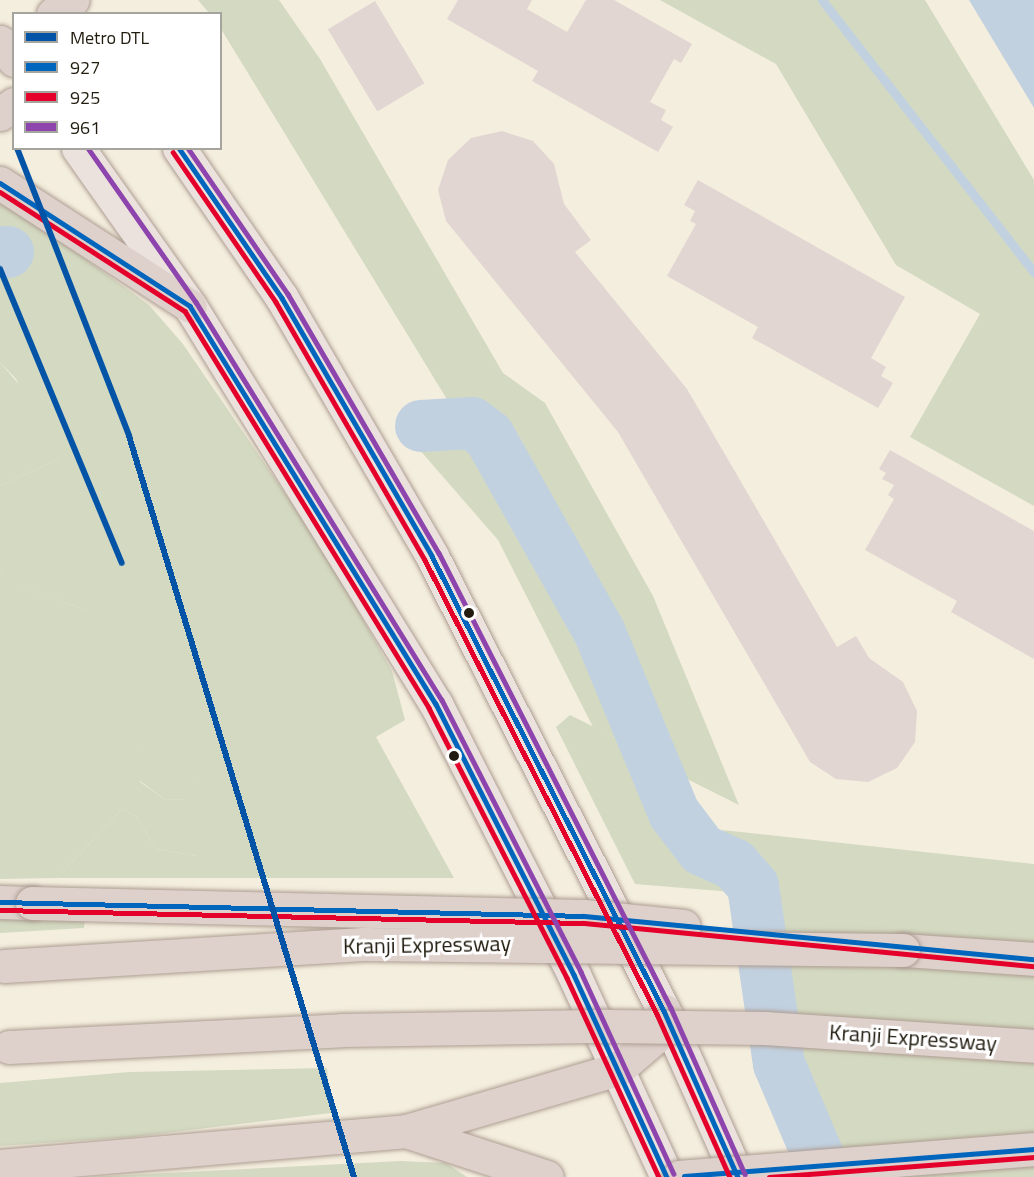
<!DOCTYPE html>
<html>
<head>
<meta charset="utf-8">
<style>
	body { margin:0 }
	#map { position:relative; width:1034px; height:1177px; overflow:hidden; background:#f4eede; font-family:"Titillium Web",sans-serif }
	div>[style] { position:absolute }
	.green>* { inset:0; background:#d4dac1 }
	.forest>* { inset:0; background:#d3dac1 }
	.water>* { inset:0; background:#c2d1e0 }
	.stream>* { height:9px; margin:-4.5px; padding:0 4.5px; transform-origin:4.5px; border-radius:4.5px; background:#c2d1e0 }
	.river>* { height:52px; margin:-26px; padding:0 26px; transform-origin:26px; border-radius:26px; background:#c2d1e0 }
	.building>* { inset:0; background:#e1d6d2; transform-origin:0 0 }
	.roads { filter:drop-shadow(0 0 2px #ad9d92) drop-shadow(0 0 2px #ad9d92) }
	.major>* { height:33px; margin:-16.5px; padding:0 16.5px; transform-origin:16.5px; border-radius:16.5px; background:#ebe2dd }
	.highway>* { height:33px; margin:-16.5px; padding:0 16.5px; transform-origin:16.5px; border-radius:16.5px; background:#ded0cb }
	.bridges { filter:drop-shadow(0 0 2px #ad9d92) drop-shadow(0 0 2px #ad9d92) }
	.highway-bridge>* { height:33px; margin:-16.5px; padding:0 16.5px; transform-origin:16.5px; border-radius:16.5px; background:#ded0cb }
	.bus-1>* { height:4.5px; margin:-2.25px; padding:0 2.25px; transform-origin:2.25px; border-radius:2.25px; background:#0065bd }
	.bus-2>* { height:4.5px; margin:-2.25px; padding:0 2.25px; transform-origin:2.25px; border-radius:2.25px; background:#e4002b }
	.bus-3>* { height:4.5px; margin:-2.25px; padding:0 2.25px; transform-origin:2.25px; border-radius:2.25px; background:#8e44ad }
	.metro-1>* { height:6px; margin:-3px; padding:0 3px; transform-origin:3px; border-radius:3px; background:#0354a6 }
	.dots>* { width:16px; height:16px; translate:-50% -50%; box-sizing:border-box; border:3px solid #fff; border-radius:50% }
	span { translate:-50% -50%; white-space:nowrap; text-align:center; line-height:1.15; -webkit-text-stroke:6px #fff; paint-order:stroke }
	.street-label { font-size:22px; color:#211c0f }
	.legend { position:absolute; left:12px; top:12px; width:210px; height:138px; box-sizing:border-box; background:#fff; border:2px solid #a6a49f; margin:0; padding:8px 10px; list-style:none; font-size:18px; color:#211c0f }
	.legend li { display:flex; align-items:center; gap:12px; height:30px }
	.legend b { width:30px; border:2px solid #a6a49f }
</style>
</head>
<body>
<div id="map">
	<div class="green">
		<i style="clip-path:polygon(198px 0,279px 0,320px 59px,503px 373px,545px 403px,653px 596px,739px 805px,687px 779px,612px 612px,513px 434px,476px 406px,451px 406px,221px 29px,220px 14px,209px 13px)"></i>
		<i style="clip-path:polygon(0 197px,149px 305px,183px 344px,325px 552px,392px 671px,405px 720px,376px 737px,454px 878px,57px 878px,122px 809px,137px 817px,156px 849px,197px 856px,199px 779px,188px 799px,166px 800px,140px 781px,140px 748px,83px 609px,11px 583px,0 570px,0 486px,58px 459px,16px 379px,0 362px)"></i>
		<i style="clip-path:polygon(456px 444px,476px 445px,493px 457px,589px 636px,645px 773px,618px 739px,593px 727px,498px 540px,418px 448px)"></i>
		<i style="clip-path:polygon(722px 830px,1034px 864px,1034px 1177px,845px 1177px,797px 1059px,781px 903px,768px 867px)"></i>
	</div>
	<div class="forest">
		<i style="clip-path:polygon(660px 0,925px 0,1034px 180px,1034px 506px,910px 437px,980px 314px,896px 265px,776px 64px)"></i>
		<i style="clip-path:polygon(0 362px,43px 413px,58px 459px,0 486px)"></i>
		<i style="clip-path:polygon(0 570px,12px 583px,83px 609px,98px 625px,140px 748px,140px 782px,166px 800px,187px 799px,199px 779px,223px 770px,299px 801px,312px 840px,197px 856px,156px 849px,137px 817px,122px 809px,57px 878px,0 879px)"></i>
		<i style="clip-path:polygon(570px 715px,618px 739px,645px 773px,681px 846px,729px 876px,745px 893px,635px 884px,556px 727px)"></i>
		<i style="clip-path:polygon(0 915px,85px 918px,84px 928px,0 933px)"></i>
		<i style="clip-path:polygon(327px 1068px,331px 1113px,133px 1137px,0 1146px,0 1083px,129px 1072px)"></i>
		<i style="clip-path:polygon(401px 1161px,446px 1163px,467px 1177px,89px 1177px)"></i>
	</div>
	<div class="water">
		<i style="clip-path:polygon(969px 0,1034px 0,1034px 108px)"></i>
	</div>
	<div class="stream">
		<i style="left:822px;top:0;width:345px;rotate:52.1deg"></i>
	</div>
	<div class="river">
		<i style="left:0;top:252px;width:8px"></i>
		<i style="left:421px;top:426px;width:51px;rotate:-3.4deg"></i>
		<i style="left:472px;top:423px;width:21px;rotate:37deg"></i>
		<i style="left:489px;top:436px;width:224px;rotate:60.6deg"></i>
		<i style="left:599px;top:631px;width:197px;rotate:67.6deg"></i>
		<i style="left:674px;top:813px;width:46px;rotate:52.9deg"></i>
		<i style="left:702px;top:850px;width:35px;rotate:24deg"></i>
		<i style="left:734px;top:864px;width:29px;rotate:49deg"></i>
		<i style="left:753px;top:886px;width:180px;rotate:81.7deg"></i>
		<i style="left:779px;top:1064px;width:123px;rotate:67deg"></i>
	</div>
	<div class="building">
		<i style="clip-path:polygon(458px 0,532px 0,527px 9px,567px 32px,586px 0,614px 0,692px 44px,681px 63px,674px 59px,650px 102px,666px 110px,661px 120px,673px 127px,658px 152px,532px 81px,538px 71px,447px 19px)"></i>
		<i style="left:375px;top:1px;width:96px;height:55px;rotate:59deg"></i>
		<i style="clip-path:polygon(502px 131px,533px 141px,554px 164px,564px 204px,591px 240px,575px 252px,687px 389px,837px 647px,856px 636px,869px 658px,903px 682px,917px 711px,915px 742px,897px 768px,868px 782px,836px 779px,810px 762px,618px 432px,446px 221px,438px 190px,448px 160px,471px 138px)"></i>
		<i style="clip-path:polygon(698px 180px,905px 297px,871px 358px,886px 367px,881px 376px,893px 383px,878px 408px,752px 338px,758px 327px,667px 276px,696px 224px,690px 221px,695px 211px,684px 205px)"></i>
		<i style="clip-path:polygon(890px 450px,1034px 531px,1034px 659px,951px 612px,957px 601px,865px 550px,894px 499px,888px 495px,894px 485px,882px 479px,886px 473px,879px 469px)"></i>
	</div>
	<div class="roads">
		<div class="major">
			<i style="left:78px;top:148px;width:194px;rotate:54.7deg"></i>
			<i style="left:190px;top:306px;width:468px;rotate:58.3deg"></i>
			<i style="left:436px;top:704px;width:304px;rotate:63deg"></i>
			<i style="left:574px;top:975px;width:222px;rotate:65.3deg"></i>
			<i style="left:179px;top:148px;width:182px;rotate:55.5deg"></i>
			<i style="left:282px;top:298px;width:298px;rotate:59.8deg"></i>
			<i style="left:432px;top:556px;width:511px;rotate:62.98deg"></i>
			<i style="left:664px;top:1011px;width:182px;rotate:66deg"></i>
		</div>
		<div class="highway">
			<i style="left:53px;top:14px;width:24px;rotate:-36deg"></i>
			<i style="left:0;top:42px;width:23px;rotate:52deg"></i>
			<i style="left:0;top:114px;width:17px;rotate:-36deg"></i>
			<i style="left:0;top:183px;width:226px;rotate:32.9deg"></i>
			<i style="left:0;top:902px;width:32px;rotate:2deg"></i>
			<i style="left:903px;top:950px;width:131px;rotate:3.9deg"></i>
			<i style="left:406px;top:1131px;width:148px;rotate:18.1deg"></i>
			<i style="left:0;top:1166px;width:408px;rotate:-4.9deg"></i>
			<i style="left:406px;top:1131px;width:221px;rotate:-16.3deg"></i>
			<i style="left:618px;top:1069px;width:48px;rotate:-40.7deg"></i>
			<i style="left:654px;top:1038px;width:29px;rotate:-70deg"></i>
		</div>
	</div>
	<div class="bridges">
		<div class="highway-bridge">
			<i style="left:32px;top:903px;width:552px;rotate:1.35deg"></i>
			<i style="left:584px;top:916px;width:100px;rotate:5.7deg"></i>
			<i style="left:4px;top:966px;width:363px;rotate:-3.5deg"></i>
			<i style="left:366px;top:944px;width:537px;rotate:0.64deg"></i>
			<i style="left:9px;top:1047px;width:333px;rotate:-2.9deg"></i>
			<i style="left:342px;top:1030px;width:266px;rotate:-0.9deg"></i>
			<i style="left:608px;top:1026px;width:157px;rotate:0.7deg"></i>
			<i style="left:765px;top:1028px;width:270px;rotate:3.8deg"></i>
			<i style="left:679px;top:1177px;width:356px;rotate:-4.5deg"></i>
		</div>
	</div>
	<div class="bus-1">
		<i style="left:179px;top:148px;width:182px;rotate:55.5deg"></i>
		<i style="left:282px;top:298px;width:298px;rotate:59.8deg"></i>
		<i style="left:432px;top:556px;width:511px;rotate:62.98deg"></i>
		<i style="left:664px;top:1011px;width:182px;rotate:66deg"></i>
		<i style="left:0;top:183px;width:226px;rotate:32.9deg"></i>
		<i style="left:190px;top:306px;width:468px;rotate:58.3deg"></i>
		<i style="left:436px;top:704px;width:304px;rotate:63deg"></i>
		<i style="left:574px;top:975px;width:222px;rotate:65.3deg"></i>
		<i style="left:0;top:902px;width:584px;rotate:1.37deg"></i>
		<i style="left:584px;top:916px;width:452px;rotate:5.5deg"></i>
		<i style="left:684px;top:1176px;width:351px;rotate:-4.4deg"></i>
	</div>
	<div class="bus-2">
		<i style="left:173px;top:152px;width:182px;rotate:55.5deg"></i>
		<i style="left:276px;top:302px;width:298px;rotate:60deg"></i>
		<i style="left:425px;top:560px;width:510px;rotate:62.93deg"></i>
		<i style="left:657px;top:1014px;width:179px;rotate:65.9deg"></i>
		<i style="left:0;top:192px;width:220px;rotate:32.8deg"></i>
		<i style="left:185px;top:311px;width:466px;rotate:58.4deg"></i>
		<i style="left:429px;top:708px;width:303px;rotate:62.9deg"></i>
		<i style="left:567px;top:978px;width:219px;rotate:65.2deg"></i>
		<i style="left:0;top:910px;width:584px;rotate:1.28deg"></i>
		<i style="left:584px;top:923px;width:451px;rotate:5.5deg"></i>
		<i style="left:769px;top:1177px;width:266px;rotate:-4.3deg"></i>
	</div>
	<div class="bus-3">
		<i style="left:88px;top:148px;width:188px;rotate:55deg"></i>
		<i style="left:196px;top:302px;width:468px;rotate:58.3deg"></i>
		<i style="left:442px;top:700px;width:305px;rotate:62.9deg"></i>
		<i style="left:581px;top:972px;width:222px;rotate:65.3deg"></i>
		<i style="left:188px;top:148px;width:177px;rotate:55.6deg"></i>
		<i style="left:288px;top:294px;width:300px;rotate:59.8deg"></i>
		<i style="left:439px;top:553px;width:511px;rotate:62.98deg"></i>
		<i style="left:671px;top:1008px;width:182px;rotate:66deg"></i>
	</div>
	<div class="metro-1">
		<i style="left:17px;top:148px;width:309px;rotate:68.7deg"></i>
		<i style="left:129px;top:436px;width:774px;rotate:73.11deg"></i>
		<i style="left:0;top:269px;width:318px;rotate:67.5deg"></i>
	</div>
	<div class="dots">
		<i style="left:469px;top:613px;background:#211c0f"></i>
		<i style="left:454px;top:756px;background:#211c0f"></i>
	</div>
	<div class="street-label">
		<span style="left:427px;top:945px;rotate:-1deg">Kranji Expressway</span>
		<span style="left:913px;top:1038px;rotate:4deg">Kranji Expressway</span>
	</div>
	<ul class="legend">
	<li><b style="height:8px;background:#0354a6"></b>Metro DTL</li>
	<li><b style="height:8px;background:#0065bd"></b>927</li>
	<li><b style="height:8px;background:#e4002b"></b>925</li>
	<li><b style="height:8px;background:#8e44ad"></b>961</li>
	</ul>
</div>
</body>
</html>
